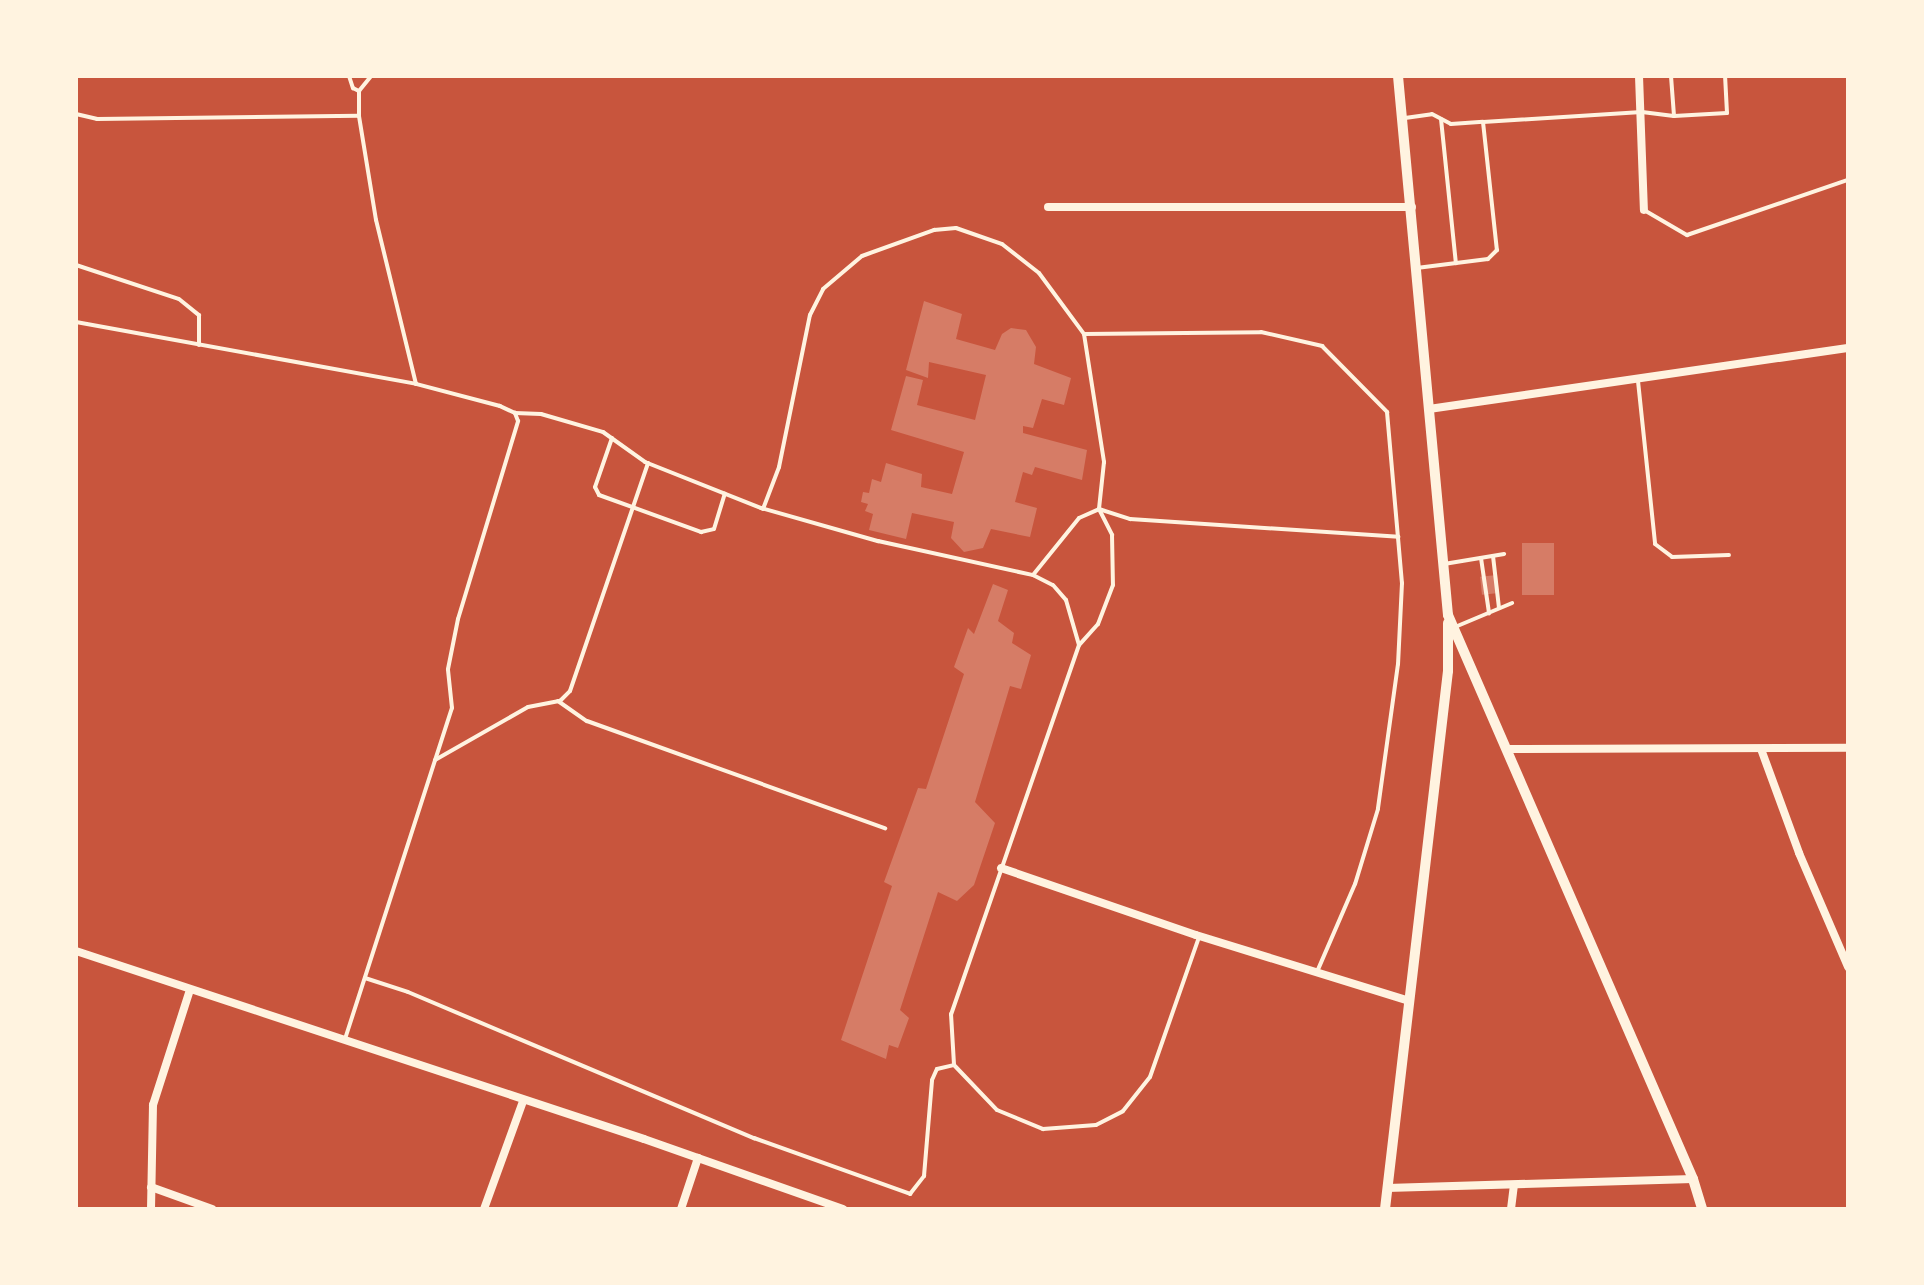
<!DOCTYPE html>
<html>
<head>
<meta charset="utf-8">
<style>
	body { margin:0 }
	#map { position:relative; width:1924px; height:1285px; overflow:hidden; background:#c8553d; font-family:"Fira Sans",sans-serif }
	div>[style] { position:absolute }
	.building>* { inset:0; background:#d67c66; transform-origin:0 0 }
	.service>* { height:4px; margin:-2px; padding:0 2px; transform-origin:2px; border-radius:2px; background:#fff3e0 }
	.minor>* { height:8px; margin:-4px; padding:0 4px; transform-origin:4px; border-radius:4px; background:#fff3e0 }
	.tertiary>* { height:10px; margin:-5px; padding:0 5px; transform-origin:5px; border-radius:5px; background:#fff3e0 }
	span { translate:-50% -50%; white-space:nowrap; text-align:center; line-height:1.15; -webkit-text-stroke:8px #fff3e0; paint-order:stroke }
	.frame { position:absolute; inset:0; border:78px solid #fff3e0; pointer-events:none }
</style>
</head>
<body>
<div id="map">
	<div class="building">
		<i style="clip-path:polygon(924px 301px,962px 314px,956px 339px,995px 350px,1002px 334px,1011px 328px,1026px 330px,1036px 347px,1034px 364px,1071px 378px,1064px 405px,1042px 399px,1033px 428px,1023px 426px,1023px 433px,1087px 450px,1082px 480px,1035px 467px,1032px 475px,1023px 472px,1015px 502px,1037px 508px,1030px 537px,991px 529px,983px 548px,964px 552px,951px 538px,954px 522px,912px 513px,906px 539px,869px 530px,873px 514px,865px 511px,868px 504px,861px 502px,863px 492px,869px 493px,872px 479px,881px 482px,886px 463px,922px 474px,921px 487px,952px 494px,964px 452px,891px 430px,906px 376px,923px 380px,917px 405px,975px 420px,986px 375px,929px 362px,928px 378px,906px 370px)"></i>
		<i style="left:1554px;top:543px;width:52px;height:32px;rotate:90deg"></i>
		<i style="left:1497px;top:575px;width:18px;height:17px;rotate:84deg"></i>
		<i style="clip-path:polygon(993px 584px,1008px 590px,998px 621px,1014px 633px,1012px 643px,1031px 655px,1021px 689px,1010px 686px,975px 802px,995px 823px,974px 885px,957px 901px,938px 892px,900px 1010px,909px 1018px,898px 1048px,889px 1045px,886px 1059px,841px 1040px,892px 886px,884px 882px,918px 788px,926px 789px,964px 674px,954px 667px,968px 628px,974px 634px)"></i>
	</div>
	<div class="service">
		<i style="left:349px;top:76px;width:13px;rotate:72deg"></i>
		<i style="left:353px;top:88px;width:7px;rotate:27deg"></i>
		<i style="left:359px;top:91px;width:19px;rotate:-51deg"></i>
		<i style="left:1671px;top:76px;width:40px;rotate:85.7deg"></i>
		<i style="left:76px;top:114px;width:22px;rotate:13deg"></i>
		<i style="left:97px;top:119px;width:262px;rotate:-0.7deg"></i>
		<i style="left:1405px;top:118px;width:27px;rotate:-8deg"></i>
		<i style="left:1432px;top:114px;width:21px;rotate:28deg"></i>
		<i style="left:1451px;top:124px;width:32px;rotate:-4deg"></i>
		<i style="left:1483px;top:122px;width:129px;rotate:83.8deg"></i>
		<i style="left:1497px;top:250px;width:13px;rotate:135deg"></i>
		<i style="left:1488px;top:259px;width:72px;rotate:172.8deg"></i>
		<i style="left:1441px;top:119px;width:145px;rotate:84.1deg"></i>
		<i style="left:1483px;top:122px;width:159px;rotate:-3.6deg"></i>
		<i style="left:1642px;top:112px;width:32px;rotate:7deg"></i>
		<i style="left:1674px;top:116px;width:53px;rotate:-3.2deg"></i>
		<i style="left:1727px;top:113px;width:37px;rotate:-93deg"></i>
		<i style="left:1644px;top:210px;width:50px;rotate:30.2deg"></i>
		<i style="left:1687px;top:235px;width:170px;rotate:-18.9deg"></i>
		<i style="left:76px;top:265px;width:108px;rotate:18.3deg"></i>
		<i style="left:179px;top:299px;width:26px;rotate:39deg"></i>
		<i style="left:199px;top:315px;width:30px;rotate:90deg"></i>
		<i style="left:76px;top:322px;width:346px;rotate:10.3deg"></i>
		<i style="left:1084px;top:334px;width:177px;rotate:-0.6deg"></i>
		<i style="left:1261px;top:332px;width:63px;rotate:12.9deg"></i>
		<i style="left:1322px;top:346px;width:93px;rotate:45.4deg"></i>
		<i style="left:1387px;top:412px;width:172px;rotate:85deg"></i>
		<i style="left:1402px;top:583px;width:81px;rotate:92.8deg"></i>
		<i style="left:1398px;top:664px;width:146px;rotate:97.9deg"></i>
		<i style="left:1378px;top:809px;width:78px;rotate:107deg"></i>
		<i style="left:1355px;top:884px;width:96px;rotate:113.4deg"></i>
		<i style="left:1638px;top:381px;width:164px;rotate:84deg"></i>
		<i style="left:1655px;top:544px;width:21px;rotate:37deg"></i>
		<i style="left:1672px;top:557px;width:57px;rotate:-2deg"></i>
		<i style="left:515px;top:413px;width:26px;rotate:2deg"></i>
		<i style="left:541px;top:414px;width:65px;rotate:16.2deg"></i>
		<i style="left:603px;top:432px;width:52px;rotate:35.5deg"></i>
		<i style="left:645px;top:462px;width:125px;rotate:21.6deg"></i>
		<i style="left:761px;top:508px;width:122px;rotate:15.8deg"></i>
		<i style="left:878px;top:541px;width:159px;rotate:12.4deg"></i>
		<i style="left:1033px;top:575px;width:22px;rotate:27deg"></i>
		<i style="left:1053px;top:585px;width:20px;rotate:49deg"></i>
		<i style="left:1066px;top:600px;width:47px;rotate:73.9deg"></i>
		<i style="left:1079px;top:645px;width:391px;rotate:109.1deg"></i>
		<i style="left:951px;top:1014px;width:51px;rotate:86.6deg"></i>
		<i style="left:954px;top:1065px;width:62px;rotate:46.3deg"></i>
		<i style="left:997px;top:1110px;width:50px;rotate:22.4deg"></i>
		<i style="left:1043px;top:1129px;width:53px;rotate:-4.3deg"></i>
		<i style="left:1096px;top:1125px;width:30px;rotate:-27deg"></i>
		<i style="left:1123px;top:1111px;width:43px;rotate:-51.5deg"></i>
		<i style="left:1150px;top:1077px;width:148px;rotate:-70.7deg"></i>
		<i style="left:612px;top:438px;width:52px;rotate:109.1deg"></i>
		<i style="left:595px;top:487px;width:9px;rotate:63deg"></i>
		<i style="left:599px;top:495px;width:109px;rotate:19.9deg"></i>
		<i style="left:701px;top:532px;width:13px;rotate:-13deg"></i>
		<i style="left:714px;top:529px;width:37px;rotate:-73deg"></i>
		<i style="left:763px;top:509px;width:45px;rotate:-69.1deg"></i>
		<i style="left:779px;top:467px;width:155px;rotate:-78.5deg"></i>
		<i style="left:810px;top:315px;width:29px;rotate:-63deg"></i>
		<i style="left:823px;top:289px;width:51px;rotate:-40.2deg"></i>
		<i style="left:862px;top:256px;width:77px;rotate:-19.9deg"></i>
		<i style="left:934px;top:230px;width:22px;rotate:-5deg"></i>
		<i style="left:956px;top:228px;width:49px;rotate:19.2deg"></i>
		<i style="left:1002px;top:244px;width:47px;rotate:38.1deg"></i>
		<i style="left:1039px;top:273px;width:76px;rotate:53.6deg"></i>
		<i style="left:1084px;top:334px;width:130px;rotate:81.1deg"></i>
		<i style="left:1104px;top:462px;width:47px;rotate:96.1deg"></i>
		<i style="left:1099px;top:509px;width:33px;rotate:18deg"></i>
		<i style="left:1130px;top:519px;width:269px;rotate:3.8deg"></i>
		<i style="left:1493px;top:556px;width:52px;rotate:83.4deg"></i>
		<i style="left:1481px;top:558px;width:56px;rotate:81.7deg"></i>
		<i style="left:1444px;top:564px;width:61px;rotate:-9.5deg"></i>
		<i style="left:1033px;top:575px;width:73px;rotate:-51.1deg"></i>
		<i style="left:1079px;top:518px;width:22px;rotate:-24deg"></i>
		<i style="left:1099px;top:509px;width:29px;rotate:63deg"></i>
		<i style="left:1112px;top:535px;width:50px;rotate:88.9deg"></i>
		<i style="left:1113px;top:585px;width:42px;rotate:111deg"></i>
		<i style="left:1098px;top:624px;width:28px;rotate:132deg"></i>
		<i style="left:1455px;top:627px;width:62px;rotate:-22.8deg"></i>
		<i style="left:558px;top:701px;width:35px;rotate:35deg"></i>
		<i style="left:587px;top:721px;width:317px;rotate:19.8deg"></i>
		<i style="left:435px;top:760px;width:107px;rotate:-29.7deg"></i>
		<i style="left:528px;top:707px;width:33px;rotate:-11deg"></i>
		<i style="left:560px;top:701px;width:14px;rotate:-45deg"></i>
		<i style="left:570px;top:691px;width:241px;rotate:-71.1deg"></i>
		<i style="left:365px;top:978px;width:45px;rotate:18deg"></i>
		<i style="left:408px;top:992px;width:376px;rotate:22.9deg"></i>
		<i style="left:754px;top:1138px;width:166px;rotate:19.7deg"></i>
		<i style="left:910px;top:1194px;width:23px;rotate:-52deg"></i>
		<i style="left:924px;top:1176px;width:96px;rotate:-85.2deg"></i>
		<i style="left:932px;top:1080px;width:12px;rotate:-66deg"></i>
		<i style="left:937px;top:1069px;width:17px;rotate:-13deg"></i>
		<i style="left:345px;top:1039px;width:348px;rotate:-72.1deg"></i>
		<i style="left:452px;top:708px;width:39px;rotate:-96deg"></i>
		<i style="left:448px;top:669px;width:51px;rotate:-78.7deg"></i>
		<i style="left:458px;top:619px;width:207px;rotate:-73.1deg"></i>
		<i style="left:518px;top:421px;width:9px;rotate:-111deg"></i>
		<i style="left:515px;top:413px;width:17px;rotate:-155deg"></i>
		<i style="left:500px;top:406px;width:87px;rotate:-165.3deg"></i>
		<i style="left:416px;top:384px;width:169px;rotate:-103.7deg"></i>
		<i style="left:376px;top:220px;width:105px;rotate:-99.3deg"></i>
		<i style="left:359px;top:116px;width:25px;rotate:-90deg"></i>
	</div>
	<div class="minor">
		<i style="left:1639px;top:76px;width:134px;rotate:87.9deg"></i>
		<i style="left:1048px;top:207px;width:364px"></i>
		<i style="left:1429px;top:409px;width:423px;rotate:-8.3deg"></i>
		<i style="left:1509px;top:749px;width:339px;rotate:-0.2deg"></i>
		<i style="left:1761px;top:749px;width:111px;rotate:69.9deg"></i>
		<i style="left:1799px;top:853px;width:124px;rotate:66.7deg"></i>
		<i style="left:1001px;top:868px;width:206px;rotate:19deg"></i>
		<i style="left:1196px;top:935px;width:223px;rotate:17.2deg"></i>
		<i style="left:76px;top:951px;width:598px;rotate:18.31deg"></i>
		<i style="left:644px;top:1139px;width:211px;rotate:19.4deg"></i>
		<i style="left:151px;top:1187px;width:65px;rotate:19.8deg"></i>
		<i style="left:1387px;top:1188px;width:306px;rotate:-1.7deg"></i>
		<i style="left:151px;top:1209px;width:104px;rotate:-88.9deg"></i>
		<i style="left:153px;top:1105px;width:121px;rotate:-72.2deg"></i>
		<i style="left:484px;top:1209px;width:115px;rotate:-70.1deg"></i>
		<i style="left:681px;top:1209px;width:54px;rotate:-71.6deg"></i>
		<i style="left:1511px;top:1209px;width:24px;rotate:-83deg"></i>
	</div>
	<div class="tertiary">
		<i style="left:1398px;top:76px;width:541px;rotate:84.7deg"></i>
		<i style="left:1448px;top:615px;width:615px;rotate:66.52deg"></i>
		<i style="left:1693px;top:1179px;width:31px;rotate:73deg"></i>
		<i style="left:1385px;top:1209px;width:542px;rotate:-83.32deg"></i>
		<i style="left:1448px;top:671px;width:48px;rotate:-90deg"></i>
	</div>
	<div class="frame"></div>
</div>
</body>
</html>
